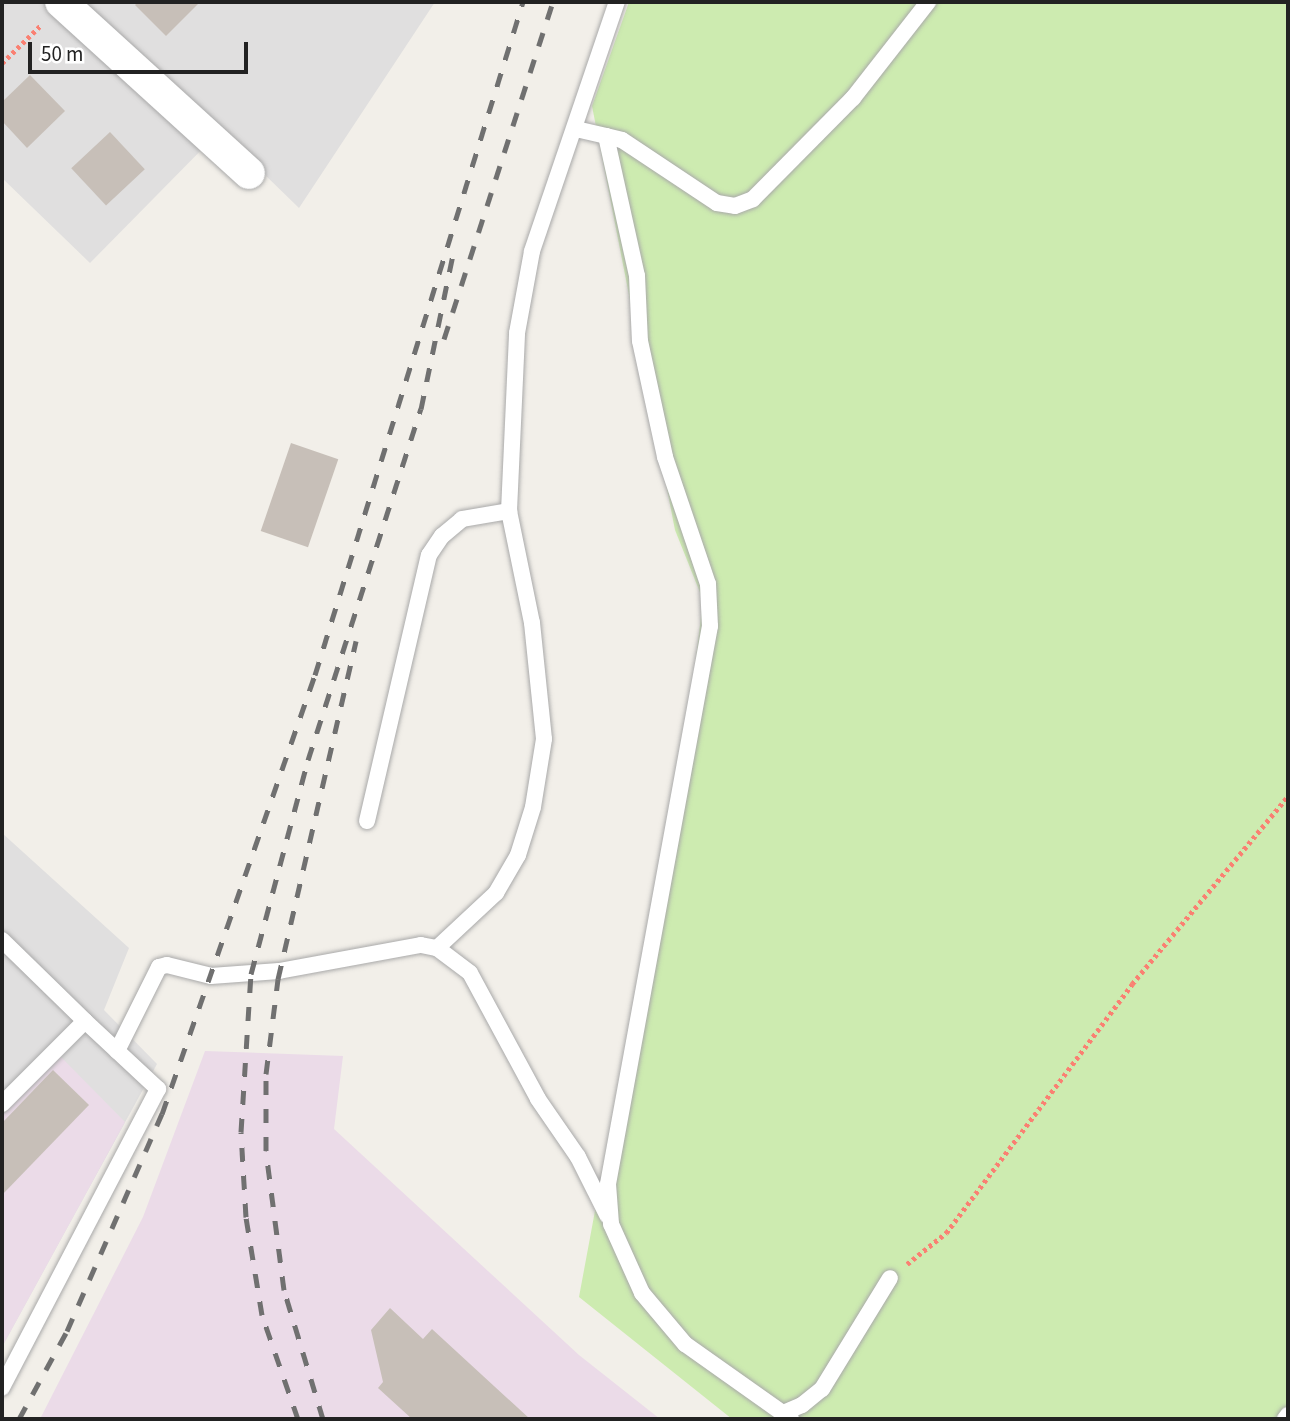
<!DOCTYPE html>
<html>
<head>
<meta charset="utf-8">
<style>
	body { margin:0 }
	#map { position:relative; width:1290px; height:1421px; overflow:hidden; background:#f2efe9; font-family:"Source Sans 3",sans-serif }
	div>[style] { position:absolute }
	.residential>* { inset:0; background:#e0dfdf }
	.industrial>* { inset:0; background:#ebdbe8 }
	.grass>* { inset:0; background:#cdebb0 }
	.building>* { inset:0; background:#c7bfb8; transform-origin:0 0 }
	.path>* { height:4.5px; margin-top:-2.25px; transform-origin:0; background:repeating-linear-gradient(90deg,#fa8072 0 3.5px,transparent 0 7px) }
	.roads { filter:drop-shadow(0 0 2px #a9a9a9) drop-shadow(0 0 2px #a9a9a9) }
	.lane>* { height:16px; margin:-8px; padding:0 8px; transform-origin:8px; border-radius:8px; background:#fff }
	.street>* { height:32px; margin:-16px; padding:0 16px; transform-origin:16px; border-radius:16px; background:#fff }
	.rail>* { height:5px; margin-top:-2.5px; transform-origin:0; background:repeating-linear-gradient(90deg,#707070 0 14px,transparent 0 28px) }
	span { translate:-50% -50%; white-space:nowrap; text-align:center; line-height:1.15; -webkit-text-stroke:6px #fff; paint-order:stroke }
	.frame { position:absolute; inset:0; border:4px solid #222; pointer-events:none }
	.scale { position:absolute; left:28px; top:42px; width:220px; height:32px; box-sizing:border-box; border:4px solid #222; border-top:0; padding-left:9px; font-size:21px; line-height:24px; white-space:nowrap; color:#222; -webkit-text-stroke:5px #fff; paint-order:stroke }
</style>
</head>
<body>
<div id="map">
	<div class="residential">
		<i style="clip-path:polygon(2px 2px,435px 2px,299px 208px,220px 131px,90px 263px,2px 178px)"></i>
		<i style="clip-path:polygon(2px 833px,129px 948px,104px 1010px,157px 1064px,2px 1347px)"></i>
	</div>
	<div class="industrial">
		<i style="clip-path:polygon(205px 1051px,343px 1056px,334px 1129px,579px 1355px,660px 1419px,40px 1419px,143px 1217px)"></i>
		<i style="clip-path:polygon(60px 1056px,125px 1122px,2px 1347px,2px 1116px)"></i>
	</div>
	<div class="grass">
		<i style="clip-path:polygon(629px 2px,1288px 2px,1288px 1419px,732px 1419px,579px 1297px,693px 683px,703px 600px,675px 530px,592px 106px)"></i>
	</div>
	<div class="building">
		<i style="clip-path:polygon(138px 2px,200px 2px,166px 36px,135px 5px)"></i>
		<i style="clip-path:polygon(30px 75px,65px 111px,27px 148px,2px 121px,2px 102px)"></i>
		<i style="left:110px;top:132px;width:51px;height:53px;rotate:47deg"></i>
		<i style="left:291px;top:443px;width:50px;height:93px;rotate:19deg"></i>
		<i style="clip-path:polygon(53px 1070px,89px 1105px,2px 1195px,2px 1123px)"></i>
		<i style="clip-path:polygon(390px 1308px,423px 1339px,432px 1329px,530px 1419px,412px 1419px,378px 1388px,383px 1382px,371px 1330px)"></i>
	</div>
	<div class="path">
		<i style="left:2px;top:63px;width:54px;rotate:-44.3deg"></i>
		<i style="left:907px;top:1264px;width:50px;rotate:-38.5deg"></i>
		<i style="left:946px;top:1233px;width:311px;rotate:-53.2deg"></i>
		<i style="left:1132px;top:984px;width:244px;rotate:-50.3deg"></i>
	</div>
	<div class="roads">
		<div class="lane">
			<i style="left:576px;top:129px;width:31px;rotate:13deg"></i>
			<i style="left:606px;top:136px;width:143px;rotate:77.5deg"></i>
			<i style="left:637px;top:276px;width:65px;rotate:87.4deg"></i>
			<i style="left:640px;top:341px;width:119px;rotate:77.8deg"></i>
			<i style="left:665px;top:457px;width:134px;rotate:71.3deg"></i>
			<i style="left:708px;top:584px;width:42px;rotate:87.3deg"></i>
			<i style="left:710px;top:626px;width:567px;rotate:100.36deg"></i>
			<i style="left:608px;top:1184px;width:40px;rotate:85.7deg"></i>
			<i style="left:611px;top:1224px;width:76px;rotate:65.8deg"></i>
			<i style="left:642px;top:1293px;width:67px;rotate:49.9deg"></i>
			<i style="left:685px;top:1344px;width:130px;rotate:35.3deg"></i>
			<i style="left:606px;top:136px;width:16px;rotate:14deg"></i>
			<i style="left:622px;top:140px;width:114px;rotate:33.6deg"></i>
			<i style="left:717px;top:203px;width:18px;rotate:9deg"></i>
			<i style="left:735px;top:206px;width:19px;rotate:-21deg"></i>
			<i style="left:753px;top:199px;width:142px;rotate:-45.3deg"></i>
			<i style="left:853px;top:98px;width:122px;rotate:-52deg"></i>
			<i style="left:367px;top:821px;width:273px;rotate:-76.9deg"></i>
			<i style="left:429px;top:555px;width:23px;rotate:-56deg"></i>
			<i style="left:442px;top:536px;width:26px;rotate:-40deg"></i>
			<i style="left:462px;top:519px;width:48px;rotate:-9.7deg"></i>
			<i style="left:2px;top:940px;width:116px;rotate:44.3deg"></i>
			<i style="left:437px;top:948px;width:81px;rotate:-43deg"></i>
			<i style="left:496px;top:893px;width:44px;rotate:-59.9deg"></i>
			<i style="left:518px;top:855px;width:50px;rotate:-72.6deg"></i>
			<i style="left:533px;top:807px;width:69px;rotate:-80.8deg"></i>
			<i style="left:544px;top:739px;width:117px;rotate:-95.9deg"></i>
			<i style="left:532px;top:623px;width:114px;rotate:-101.6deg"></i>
			<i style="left:509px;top:511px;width:178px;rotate:-87.4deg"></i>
			<i style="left:517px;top:333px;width:83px;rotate:-79.6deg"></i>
			<i style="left:532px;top:251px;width:263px;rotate:-71.2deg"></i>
			<i style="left:117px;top:1051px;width:94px;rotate:-63.4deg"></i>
			<i style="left:159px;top:967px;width:8px;rotate:-14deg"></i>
			<i style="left:167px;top:965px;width:45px;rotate:14deg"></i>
			<i style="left:211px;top:976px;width:68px;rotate:-4.2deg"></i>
			<i style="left:279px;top:971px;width:144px;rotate:-10.4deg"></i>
			<i style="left:421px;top:945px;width:16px;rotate:11deg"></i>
			<i style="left:437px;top:948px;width:41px;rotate:37.1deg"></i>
			<i style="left:470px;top:973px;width:143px;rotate:61.6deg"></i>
			<i style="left:538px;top:1099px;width:70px;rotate:55.4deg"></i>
			<i style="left:578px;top:1157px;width:65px;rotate:63.4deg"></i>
			<i style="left:2px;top:1104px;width:117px;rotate:-45deg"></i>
			<i style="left:85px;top:1021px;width:100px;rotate:43deg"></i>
			<i style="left:158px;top:1089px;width:337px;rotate:117.6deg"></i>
			<i style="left:783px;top:1413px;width:21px;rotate:-23deg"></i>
			<i style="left:802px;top:1405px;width:26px;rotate:-39deg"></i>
			<i style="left:822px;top:1389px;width:130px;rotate:-58.5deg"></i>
			<i style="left:1285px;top:1419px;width:5px;rotate:-53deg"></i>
		</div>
		<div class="street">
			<i style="left:61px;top:2px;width:254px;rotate:42.3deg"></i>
		</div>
	</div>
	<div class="rail">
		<i style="left:444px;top:339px;width:354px;rotate:-72.1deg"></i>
		<i style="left:19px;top:1419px;width:100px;rotate:-61.4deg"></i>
		<i style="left:67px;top:1331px;width:237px;rotate:-66.4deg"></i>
		<i style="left:162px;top:1114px;width:465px;rotate:-70.8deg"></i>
		<i style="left:315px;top:675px;width:704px;rotate:-72.83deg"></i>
		<i style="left:298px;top:1419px;width:110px;rotate:-109.1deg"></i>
		<i style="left:262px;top:1315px;width:99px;rotate:-99.3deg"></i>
		<i style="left:246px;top:1217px;width:85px;rotate:-93.4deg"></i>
		<i style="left:241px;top:1132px;width:158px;rotate:-86.4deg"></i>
		<i style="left:251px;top:974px;width:221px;rotate:-75.1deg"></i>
		<i style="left:308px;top:760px;width:369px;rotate:-72.2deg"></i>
		<i style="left:421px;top:409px;width:157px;rotate:-78.3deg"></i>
		<i style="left:323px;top:1419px;width:135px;rotate:-106.8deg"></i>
		<i style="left:284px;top:1290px;width:140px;rotate:-97.4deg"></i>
		<i style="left:266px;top:1151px;width:77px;rotate:-90deg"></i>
		<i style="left:266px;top:1074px;width:96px;rotate:-82.8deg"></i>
		<i style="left:278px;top:979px;width:347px;rotate:-77deg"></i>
	</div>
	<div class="frame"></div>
	<div class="scale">50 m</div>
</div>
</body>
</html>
